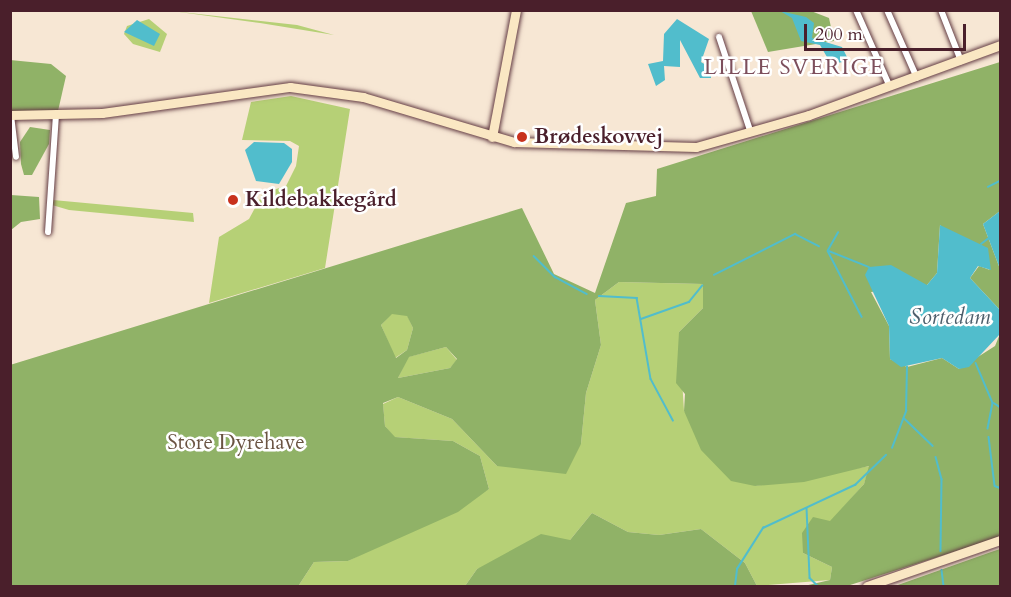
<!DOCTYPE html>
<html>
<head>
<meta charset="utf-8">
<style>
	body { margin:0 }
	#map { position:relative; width:1011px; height:597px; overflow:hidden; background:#f7e7d4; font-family:Cardo,serif }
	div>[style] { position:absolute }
	.green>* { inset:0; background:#b6d076 }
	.forest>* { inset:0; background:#90b267 }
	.water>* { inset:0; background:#51bdcc }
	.stream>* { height:1.5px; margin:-0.75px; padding:0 0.75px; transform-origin:0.75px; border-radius:0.75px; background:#51bdcc }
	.roads { filter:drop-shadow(0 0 2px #643d44) drop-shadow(0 0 2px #643d44) }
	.street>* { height:6px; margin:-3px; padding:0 3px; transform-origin:3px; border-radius:3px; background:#fff }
	.secondary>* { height:9px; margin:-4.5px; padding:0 4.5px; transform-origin:4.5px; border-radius:4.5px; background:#fae7c3 }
	.dots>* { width:16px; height:16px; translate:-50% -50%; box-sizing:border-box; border:3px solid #fff; border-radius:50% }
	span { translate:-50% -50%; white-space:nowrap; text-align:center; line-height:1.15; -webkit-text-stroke:5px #fff; paint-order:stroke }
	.poi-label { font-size:21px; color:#4a1f2b; font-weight:700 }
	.left { translate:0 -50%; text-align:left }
	.park-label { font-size:21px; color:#6a5442 }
	.neighbourhood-label { font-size:22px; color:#7d4f5c; letter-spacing:1.5px }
	.water-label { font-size:22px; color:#4d5e6b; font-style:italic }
	.frame { position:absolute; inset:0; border:12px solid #4a1f2b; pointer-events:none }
	.scale { position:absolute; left:804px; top:24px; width:162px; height:27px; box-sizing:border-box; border:3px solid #4a1f2b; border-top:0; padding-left:8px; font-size:18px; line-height:21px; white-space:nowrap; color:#4a1f2b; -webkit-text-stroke:4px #fff; paint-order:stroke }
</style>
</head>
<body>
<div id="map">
	<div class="green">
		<i style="clip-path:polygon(172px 11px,297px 25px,334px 35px,260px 23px)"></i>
		<i style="clip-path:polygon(149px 19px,167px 34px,160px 52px,133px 44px,124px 34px,127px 26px)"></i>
		<i style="clip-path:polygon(291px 96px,350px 109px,325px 268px,209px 303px,219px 237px,249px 219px,263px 193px,286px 186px,296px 166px,299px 146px,290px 141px,242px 140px,251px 102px)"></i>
		<i style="clip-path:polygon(53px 200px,193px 213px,194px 222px,69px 210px,52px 205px)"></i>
		<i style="clip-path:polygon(619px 282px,703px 284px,703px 308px,679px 332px,684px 411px,755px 486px,870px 466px,864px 484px,803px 553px,832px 567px,830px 580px,757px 586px,745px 563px,701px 529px,659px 535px,628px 532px,592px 513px,570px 540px,477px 569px,465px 586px,266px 586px,299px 585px,314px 562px,348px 561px,489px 489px,480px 456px,453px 441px,394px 437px,385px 426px,383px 404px,398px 397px,452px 419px,497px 466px,581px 444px,586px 393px,601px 345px,595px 300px)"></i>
		<i style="clip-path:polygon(392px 313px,407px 315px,413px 328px,407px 350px,395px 358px,381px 325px)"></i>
		<i style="clip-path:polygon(446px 347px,457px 360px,450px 368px,398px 378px,408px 357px)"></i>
	</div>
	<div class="forest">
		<i style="clip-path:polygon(751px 11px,811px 11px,829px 18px,834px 41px,768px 52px)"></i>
		<i style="clip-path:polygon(10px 60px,51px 64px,66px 76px,58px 111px,11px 112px)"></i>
		<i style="clip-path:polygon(evenodd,1000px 62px,1000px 211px,983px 224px,1000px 269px,1000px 310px,970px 278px,979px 266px,990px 270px,940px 225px,937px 273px,927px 285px,871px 292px,889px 326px,890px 359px,907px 367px,942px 358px,959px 369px,995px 346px,1000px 334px,1000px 537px,847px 586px,804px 586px,830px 580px,832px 567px,803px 553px,802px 533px,813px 517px,830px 521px,864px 484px,869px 466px,804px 482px,755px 486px,731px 481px,701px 450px,684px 411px,685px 394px,676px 383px,679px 332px,703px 308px,703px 284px,619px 282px,595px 300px,601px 345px,586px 393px,581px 444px,566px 474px,497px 466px,452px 419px,398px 397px,383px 403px,385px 426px,395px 437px,453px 441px,480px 456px,489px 489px,458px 512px,348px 561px,314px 562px,299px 585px,11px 586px,10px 365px,522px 208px,554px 274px,595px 293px,626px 203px,656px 196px,657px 169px,1000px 62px,392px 314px,407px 316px,413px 328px,407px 350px,396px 358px,381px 325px,392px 314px,1000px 62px,446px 347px,457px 359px,450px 368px,398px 378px,409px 357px,446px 347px)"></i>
		<i style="clip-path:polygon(30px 127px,50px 130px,49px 144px,32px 175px,24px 175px,21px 164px,20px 142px)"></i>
		<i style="clip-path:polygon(11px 195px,39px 197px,40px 219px,21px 222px,11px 230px)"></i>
		<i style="clip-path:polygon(592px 513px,628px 532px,659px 535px,701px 529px,745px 563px,757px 586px,465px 586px,477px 569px,541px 534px,570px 540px)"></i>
		<i style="clip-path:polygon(1000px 549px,1000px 586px,895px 586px,991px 552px)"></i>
	</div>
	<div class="water">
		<i style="clip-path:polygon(780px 11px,806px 17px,814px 23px,812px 38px,842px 47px,849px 61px,831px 64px,820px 45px,801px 41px,792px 18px)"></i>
		<i style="clip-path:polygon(677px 19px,709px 39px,701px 62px,711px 68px,711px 78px,700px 78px,680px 40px,680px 67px,664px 66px,665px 80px,656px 86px,648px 64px,663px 61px,664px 34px)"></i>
		<i style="clip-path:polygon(137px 20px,160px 34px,154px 46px,124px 32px)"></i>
		<i style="clip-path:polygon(254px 142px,284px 143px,292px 149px,292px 162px,279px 184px,256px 181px,245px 150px)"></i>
		<i style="clip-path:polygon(1000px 211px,1000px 269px,983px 224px)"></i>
		<i style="clip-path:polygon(940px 225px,988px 248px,991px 270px,978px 266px,970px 278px,1000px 310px,1000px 334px,969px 367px,959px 369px,942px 358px,901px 367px,890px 359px,889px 326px,865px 275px,869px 267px,891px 265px,927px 285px,937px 273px)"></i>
	</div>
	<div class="stream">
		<i style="left:988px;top:187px;width:13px;rotate:-27deg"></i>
		<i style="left:981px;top:244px;width:10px;rotate:-37deg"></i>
		<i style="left:828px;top:250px;width:20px;rotate:-60deg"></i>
		<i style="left:828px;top:251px;width:74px;rotate:62.7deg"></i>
		<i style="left:829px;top:251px;width:43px;rotate:21.8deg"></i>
		<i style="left:534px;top:256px;width:30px;rotate:45deg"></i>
		<i style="left:555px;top:277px;width:36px;rotate:28deg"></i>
		<i style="left:714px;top:275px;width:91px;rotate:-26.8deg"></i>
		<i style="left:795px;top:234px;width:27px;rotate:27deg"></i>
		<i style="left:599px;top:296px;width:38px;rotate:3deg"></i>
		<i style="left:637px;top:298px;width:82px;rotate:80.2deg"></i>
		<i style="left:651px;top:379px;width:47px;rotate:61.8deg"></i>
		<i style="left:641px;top:319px;width:51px;rotate:-19.5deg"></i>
		<i style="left:689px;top:302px;width:21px;rotate:-51deg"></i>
		<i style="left:976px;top:363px;width:43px;rotate:67deg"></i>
		<i style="left:993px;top:403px;width:26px;rotate:101deg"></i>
		<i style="left:994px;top:403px;width:7px;rotate:34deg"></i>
		<i style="left:904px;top:418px;width:40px;rotate:44deg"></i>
		<i style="left:989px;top:437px;width:49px;rotate:83deg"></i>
		<i style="left:995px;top:486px;width:5px;rotate:22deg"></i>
		<i style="left:892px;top:448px;width:40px;rotate:-69deg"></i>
		<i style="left:906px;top:411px;width:44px;rotate:-88.7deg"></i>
		<i style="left:936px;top:457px;width:23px;rotate:75deg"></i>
		<i style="left:942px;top:479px;width:72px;rotate:90.8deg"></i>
		<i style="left:807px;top:508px;width:70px;rotate:87.5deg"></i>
		<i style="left:810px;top:578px;width:11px;rotate:45deg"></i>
		<i style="left:942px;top:570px;width:16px;rotate:83deg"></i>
		<i style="left:735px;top:586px;width:17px;rotate:-83deg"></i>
		<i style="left:737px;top:569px;width:49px;rotate:-57.6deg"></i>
		<i style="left:763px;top:528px;width:102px;rotate:-25.1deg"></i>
		<i style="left:855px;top:485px;width:43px;rotate:-44.1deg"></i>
	</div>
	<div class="roads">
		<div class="street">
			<i style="left:856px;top:10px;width:84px;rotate:66.2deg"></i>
			<i style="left:887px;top:10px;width:74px;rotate:66.2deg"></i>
			<i style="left:941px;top:10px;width:55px;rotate:68.6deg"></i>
			<i style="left:719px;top:37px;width:101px;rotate:71.6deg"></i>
			<i style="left:11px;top:115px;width:42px;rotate:83.2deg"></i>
			<i style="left:48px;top:232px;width:116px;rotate:-86.1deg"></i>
		</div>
		<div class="secondary">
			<i style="left:10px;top:115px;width:92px;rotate:-1.2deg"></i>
			<i style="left:102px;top:113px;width:190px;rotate:-7.9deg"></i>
			<i style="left:290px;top:87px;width:74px;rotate:7.8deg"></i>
			<i style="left:363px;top:97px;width:158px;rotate:16.6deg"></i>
			<i style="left:514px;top:142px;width:182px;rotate:1.6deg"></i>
			<i style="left:696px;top:147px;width:117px;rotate:-15.8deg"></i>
			<i style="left:809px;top:115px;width:203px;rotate:-20.1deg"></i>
			<i style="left:492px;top:137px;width:129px;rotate:-79.3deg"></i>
			<i style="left:867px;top:586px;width:141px;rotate:-19.1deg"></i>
		</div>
	</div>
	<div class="dots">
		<i style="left:522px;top:137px;background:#c8321e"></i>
		<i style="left:233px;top:200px;background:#c8321e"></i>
	</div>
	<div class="poi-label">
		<span class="left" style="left:534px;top:137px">Brødeskovvej</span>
		<span class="left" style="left:245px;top:200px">Kildebakkegård</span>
	</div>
	<div class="park-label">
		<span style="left:236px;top:443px">Store Dyrehave</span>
	</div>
	<div class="neighbourhood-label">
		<span style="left:794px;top:68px">LILLE SVERIGE</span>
	</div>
	<div class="water-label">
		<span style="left:950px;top:318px">Sortedam</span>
	</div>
	<div class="frame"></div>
	<div class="scale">200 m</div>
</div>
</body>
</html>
